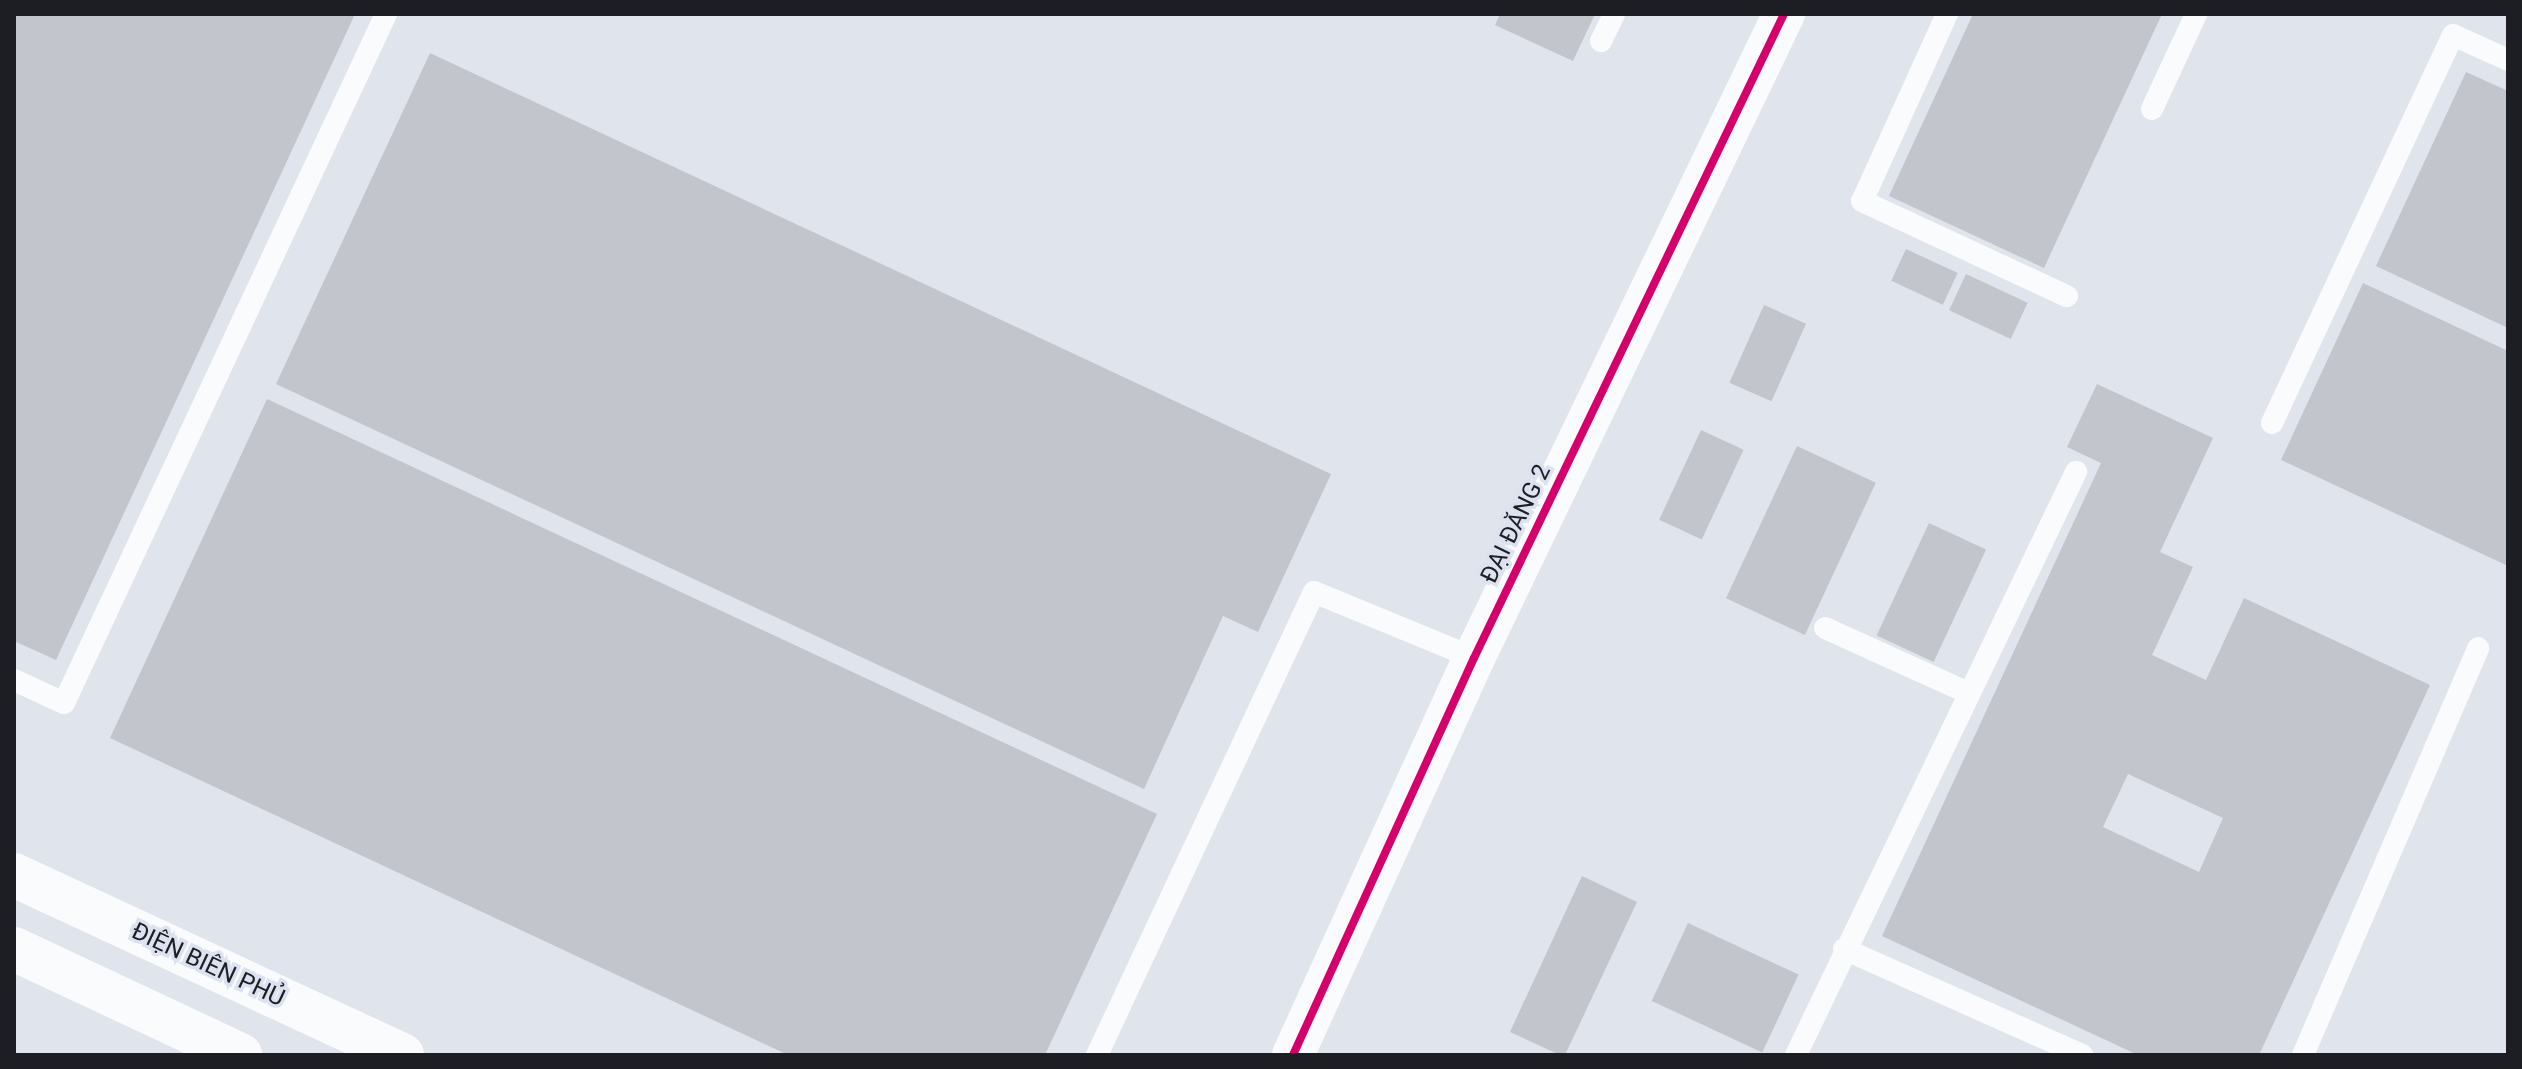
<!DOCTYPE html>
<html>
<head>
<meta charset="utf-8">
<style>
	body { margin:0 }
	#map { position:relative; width:2522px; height:1069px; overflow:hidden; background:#e0e4ec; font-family:Roboto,sans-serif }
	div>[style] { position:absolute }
	.building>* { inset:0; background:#c2c5cc; transform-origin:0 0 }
	.lane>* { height:22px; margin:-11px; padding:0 11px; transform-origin:11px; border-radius:11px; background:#fafbfc }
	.street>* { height:42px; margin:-21px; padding:0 21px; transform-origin:21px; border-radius:21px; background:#fafbfc }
	.secondary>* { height:44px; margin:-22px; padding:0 22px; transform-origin:22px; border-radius:22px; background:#fafbfc }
	.cycleway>* { height:8px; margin:-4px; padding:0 4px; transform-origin:4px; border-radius:4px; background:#d6006c }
	span { translate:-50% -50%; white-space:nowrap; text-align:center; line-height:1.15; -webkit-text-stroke:7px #dce2f0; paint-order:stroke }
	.street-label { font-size:24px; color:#1c1e23 }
	.frame { position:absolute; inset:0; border:16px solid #1c1e23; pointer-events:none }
</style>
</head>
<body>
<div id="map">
	<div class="building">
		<i style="clip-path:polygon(14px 14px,355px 14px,56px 660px,14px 641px)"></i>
		<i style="clip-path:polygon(1500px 14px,1595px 14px,1573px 61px,1495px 25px)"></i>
		<i style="clip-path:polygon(1973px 14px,2162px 14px,2044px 268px,1889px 196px)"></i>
		<i style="clip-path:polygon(430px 53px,1331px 474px,1258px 632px,1223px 616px,1144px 789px,276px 384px)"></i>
		<i style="clip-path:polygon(2466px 72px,2508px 91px,2508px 328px,2376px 266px)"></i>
		<i style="left:1906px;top:249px;width:57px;height:35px;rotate:25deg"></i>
		<i style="left:1966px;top:274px;width:68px;height:40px;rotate:25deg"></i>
		<i style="clip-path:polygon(2363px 283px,2508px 351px,2508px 566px,2281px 460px)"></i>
		<i style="left:1764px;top:305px;width:46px;height:85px;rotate:24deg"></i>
		<i style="clip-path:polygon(evenodd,2097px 384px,2213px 438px,2160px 552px,2193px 567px,2152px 655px,2206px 680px,2244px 598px,2430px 685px,2259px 1055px,2138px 1055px,1882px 936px,2101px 463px,2067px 447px,2097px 384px,2128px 774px,2223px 818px,2199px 872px,2103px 827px,2128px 774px)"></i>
		<i style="clip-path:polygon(267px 399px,1157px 814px,1045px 1055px,788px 1055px,110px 738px)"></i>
		<i style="left:1701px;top:430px;width:47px;height:99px;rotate:25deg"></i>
		<i style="left:1797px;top:446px;width:87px;height:168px;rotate:25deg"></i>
		<i style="left:1929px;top:523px;width:63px;height:124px;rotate:25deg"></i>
		<i style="clip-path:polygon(1582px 876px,1637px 902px,1565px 1055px,1560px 1055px,1510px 1032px)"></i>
		<i style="left:1688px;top:923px;width:122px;height:86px;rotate:25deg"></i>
	</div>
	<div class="lane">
		<i style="left:1947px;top:14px;width:205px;rotate:114.4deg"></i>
		<i style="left:1862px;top:201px;width:226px;rotate:24.9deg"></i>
		<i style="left:1601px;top:41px;width:30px;rotate:-64deg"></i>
		<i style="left:2152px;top:109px;width:105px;rotate:-65.1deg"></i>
		<i style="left:2272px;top:423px;width:428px;rotate:-65deg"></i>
		<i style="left:2453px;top:35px;width:60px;rotate:24.4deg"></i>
		<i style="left:1825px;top:628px;width:157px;rotate:24.4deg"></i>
		<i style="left:14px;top:680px;width:55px;rotate:24.7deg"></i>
		<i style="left:64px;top:703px;width:761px;rotate:-64.95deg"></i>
		<i style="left:1844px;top:949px;width:261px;rotate:24deg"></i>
		<i style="left:1097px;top:1055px;width:511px;rotate:-64.89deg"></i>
		<i style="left:1314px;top:592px;width:173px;rotate:22.4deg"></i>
		<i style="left:1796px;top:1055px;width:647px;rotate:-64.35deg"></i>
		<i style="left:2303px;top:1055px;width:443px;rotate:-66.7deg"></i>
	</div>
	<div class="street">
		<i style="left:1293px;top:1055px;width:436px;rotate:-65.5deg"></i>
		<i style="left:1474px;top:658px;width:715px;rotate:-64.3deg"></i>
	</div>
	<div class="secondary">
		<i style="left:14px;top:875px;width:428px;rotate:24.9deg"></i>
		<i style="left:14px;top:949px;width:250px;rotate:25.1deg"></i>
	</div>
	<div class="cycleway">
		<i style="left:1293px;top:1055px;width:436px;rotate:-65.5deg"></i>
		<i style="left:1474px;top:658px;width:715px;rotate:-64.3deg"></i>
	</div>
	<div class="street-label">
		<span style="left:1516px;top:524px;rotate:-64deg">ĐẠI ĐĂNG 2</span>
		<span style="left:208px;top:965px;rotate:25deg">ĐIỆN BIÊN PHỦ</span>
	</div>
	<div class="frame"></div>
</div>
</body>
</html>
